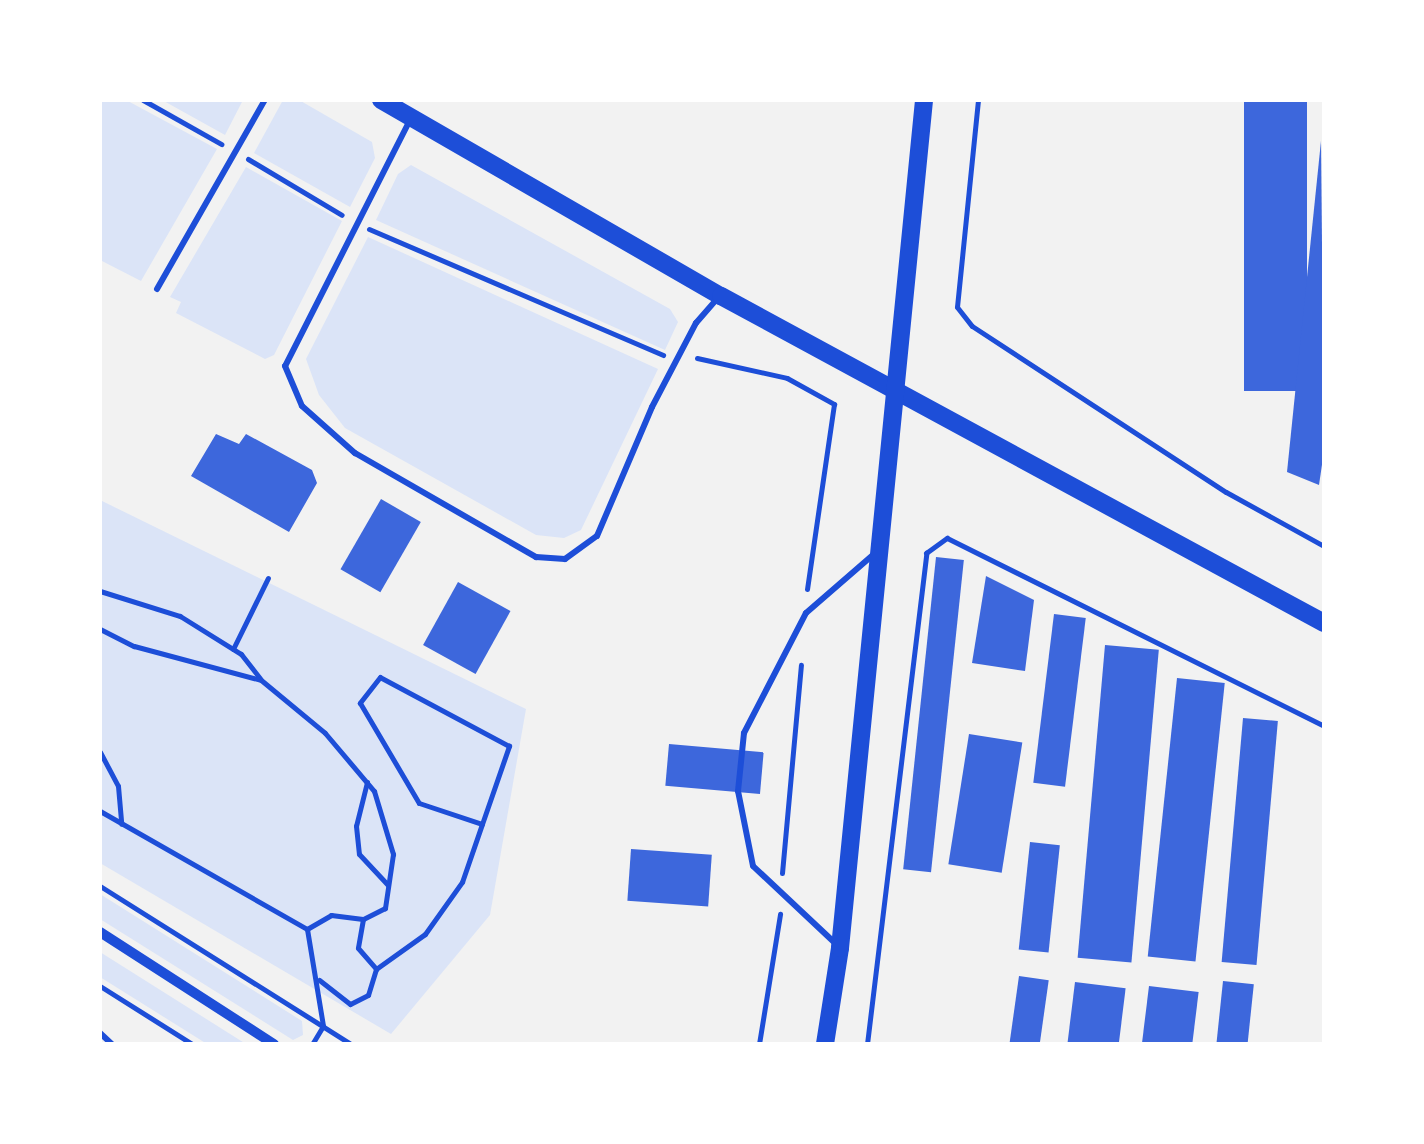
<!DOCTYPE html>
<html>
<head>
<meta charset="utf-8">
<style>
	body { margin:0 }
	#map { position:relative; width:1424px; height:1144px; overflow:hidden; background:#f2f2f2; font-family:"IBM Plex Sans",sans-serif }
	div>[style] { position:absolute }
	.green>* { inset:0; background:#dbe4f7 }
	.building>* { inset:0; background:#3d67dc; transform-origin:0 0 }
	.path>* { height:5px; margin:-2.5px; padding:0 2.5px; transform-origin:2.5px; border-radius:2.5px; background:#1d4ed8 }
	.service>* { height:6px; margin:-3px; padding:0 3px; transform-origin:3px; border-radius:3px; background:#1d4ed8 }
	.minor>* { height:10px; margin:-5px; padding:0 5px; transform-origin:5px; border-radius:5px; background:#1d4ed8 }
	.tertiary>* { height:18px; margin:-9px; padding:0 9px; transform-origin:9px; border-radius:9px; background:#1d4ed8 }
	.secondary>* { height:18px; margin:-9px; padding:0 9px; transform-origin:9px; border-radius:9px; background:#1d4ed8 }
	span { translate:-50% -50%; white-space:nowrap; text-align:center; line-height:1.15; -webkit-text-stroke:9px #fff; paint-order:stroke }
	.frame { position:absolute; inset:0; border:102px solid #fff; pointer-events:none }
</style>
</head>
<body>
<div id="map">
	<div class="green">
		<i style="clip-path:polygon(100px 100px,126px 100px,217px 149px,141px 281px,100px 260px)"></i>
		<i style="clip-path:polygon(162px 100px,243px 100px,225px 135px)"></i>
		<i style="clip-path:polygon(283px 100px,299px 100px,372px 142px,375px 158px,350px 207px,254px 153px)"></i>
		<i style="clip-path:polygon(411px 165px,670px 309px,678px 322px,665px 350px,376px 220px,398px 174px)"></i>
		<i style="clip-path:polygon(246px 167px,342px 221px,274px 355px,265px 359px,176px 313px,181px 302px,170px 297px)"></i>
		<i style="clip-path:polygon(368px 237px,658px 369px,581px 530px,564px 538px,536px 535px,345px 428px,319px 395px,306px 359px)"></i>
		<i style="clip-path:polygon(100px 500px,526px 709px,490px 915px,391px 1034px,100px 863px)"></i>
		<i style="clip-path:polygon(100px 894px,302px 1021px,303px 1035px,293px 1040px,100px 919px)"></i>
		<i style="clip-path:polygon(100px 952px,246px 1044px,207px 1044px,100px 977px)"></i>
	</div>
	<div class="building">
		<i style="left:1244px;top:100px;width:63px;height:291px"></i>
		<i style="clip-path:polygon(1321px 141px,1324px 451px,1319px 485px,1287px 472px)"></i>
		<i style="clip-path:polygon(216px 434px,239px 444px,246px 434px,312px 470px,317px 483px,289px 532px,191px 476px)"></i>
		<i style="left:381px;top:499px;width:46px;height:81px;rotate:30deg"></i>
		<i style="left:936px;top:557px;width:28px;height:314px;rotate:6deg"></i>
		<i style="clip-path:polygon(986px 576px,1034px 600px,1025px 671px,972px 663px)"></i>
		<i style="left:458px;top:582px;width:60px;height:72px;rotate:29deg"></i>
		<i style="left:1054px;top:614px;width:32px;height:170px;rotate:7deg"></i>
		<i style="left:1105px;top:645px;width:54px;height:314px;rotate:5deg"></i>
		<i style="left:1177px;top:678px;width:48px;height:280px;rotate:6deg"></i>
		<i style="left:1243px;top:718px;width:35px;height:245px;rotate:5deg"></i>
		<i style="left:969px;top:734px;width:54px;height:132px;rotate:9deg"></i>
		<i style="left:669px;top:744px;width:95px;height:42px;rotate:5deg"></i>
		<i style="left:1030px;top:842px;width:30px;height:108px;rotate:6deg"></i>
		<i style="left:631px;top:849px;width:81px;height:52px;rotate:4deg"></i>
		<i style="left:1019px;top:976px;width:30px;height:68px;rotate:8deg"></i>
		<i style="left:1223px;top:981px;width:31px;height:63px;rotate:6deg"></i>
		<i style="left:1075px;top:982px;width:51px;height:62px;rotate:7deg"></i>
		<i style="left:1149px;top:986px;width:50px;height:58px;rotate:7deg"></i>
	</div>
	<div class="path">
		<i style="left:143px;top:100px;width:90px;rotate:29.4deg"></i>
		<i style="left:978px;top:100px;width:208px;rotate:95.8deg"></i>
		<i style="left:957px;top:307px;width:24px;rotate:52deg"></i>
		<i style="left:972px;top:326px;width:303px;rotate:33.2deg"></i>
		<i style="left:1226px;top:492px;width:112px;rotate:28.9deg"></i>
		<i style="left:248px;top:159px;width:109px;rotate:30.8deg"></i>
		<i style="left:369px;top:229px;width:320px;rotate:23.2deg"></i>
		<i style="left:697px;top:358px;width:92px;rotate:12.5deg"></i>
		<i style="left:787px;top:378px;width:54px;rotate:29deg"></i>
		<i style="left:834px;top:404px;width:187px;rotate:98.3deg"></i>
		<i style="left:100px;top:591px;width:84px;rotate:17.4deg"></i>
		<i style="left:180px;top:616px;width:72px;rotate:31.9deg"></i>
		<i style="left:241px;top:654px;width:31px;rotate:52deg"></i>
		<i style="left:100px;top:629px;width:38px;rotate:27deg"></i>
		<i style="left:134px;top:646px;width:131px;rotate:15deg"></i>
		<i style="left:261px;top:680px;width:83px;rotate:39.6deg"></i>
		<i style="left:325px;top:733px;width:76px;rotate:49.8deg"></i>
		<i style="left:374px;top:791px;width:66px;rotate:73.2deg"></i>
		<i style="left:393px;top:854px;width:55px;rotate:98.4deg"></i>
		<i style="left:385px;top:908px;width:25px;rotate:153deg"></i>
		<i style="left:363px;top:919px;width:29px;rotate:100deg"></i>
		<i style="left:358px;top:948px;width:28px;rotate:49deg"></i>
		<i style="left:376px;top:969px;width:27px;rotate:107deg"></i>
		<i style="left:368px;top:995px;width:20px;rotate:153deg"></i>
		<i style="left:350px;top:1004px;width:39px;rotate:-142deg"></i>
		<i style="left:233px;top:649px;width:79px;rotate:-63.8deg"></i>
		<i style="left:100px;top:752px;width:38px;rotate:62deg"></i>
		<i style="left:118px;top:786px;width:38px;rotate:85deg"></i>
		<i style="left:367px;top:782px;width:45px;rotate:104deg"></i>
		<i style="left:356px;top:826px;width:28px;rotate:84deg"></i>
		<i style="left:359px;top:854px;width:42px;rotate:46.9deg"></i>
		<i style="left:100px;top:811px;width:238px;rotate:29.7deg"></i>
		<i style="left:307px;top:929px;width:98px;rotate:80.6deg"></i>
		<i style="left:323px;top:1026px;width:21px;rotate:121deg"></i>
		<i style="left:782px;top:873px;width:209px;rotate:-84.8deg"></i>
		<i style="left:100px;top:886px;width:297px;rotate:32.2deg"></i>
		<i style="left:307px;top:929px;width:28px;rotate:-30deg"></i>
		<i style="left:331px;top:915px;width:32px;rotate:7deg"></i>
		<i style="left:376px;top:969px;width:60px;rotate:-35.5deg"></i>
		<i style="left:425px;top:934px;width:64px;rotate:-54.6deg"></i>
		<i style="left:462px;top:882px;width:61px;rotate:-71deg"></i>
		<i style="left:482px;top:824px;width:83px;rotate:-70.9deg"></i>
		<i style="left:509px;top:746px;width:146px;rotate:-151.9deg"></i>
		<i style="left:380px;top:677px;width:33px;rotate:128deg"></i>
		<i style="left:360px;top:703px;width:116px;rotate:59.5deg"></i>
		<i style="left:419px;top:803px;width:66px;rotate:18.4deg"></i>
		<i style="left:100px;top:986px;width:109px;rotate:32.2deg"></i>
		<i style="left:759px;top:1044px;width:132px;rotate:-80.8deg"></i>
		<i style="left:867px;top:1044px;width:495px;rotate:-83.1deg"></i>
		<i style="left:926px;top:553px;width:26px;rotate:-36deg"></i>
		<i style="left:947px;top:538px;width:421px;rotate:26.5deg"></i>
	</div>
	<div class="service">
		<i style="left:411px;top:118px;width:278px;rotate:116.9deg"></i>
		<i style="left:285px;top:366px;width:43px;rotate:67deg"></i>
		<i style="left:302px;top:406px;width:71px;rotate:41.6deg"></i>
		<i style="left:355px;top:453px;width:209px;rotate:29.9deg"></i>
		<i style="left:536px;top:557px;width:29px;rotate:4deg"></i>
		<i style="left:565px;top:559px;width:39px;rotate:-36deg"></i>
		<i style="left:597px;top:536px;width:140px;rotate:-66.9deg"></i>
		<i style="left:652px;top:407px;width:95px;rotate:-62.4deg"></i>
		<i style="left:696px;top:323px;width:32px;rotate:-49deg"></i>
		<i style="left:157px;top:289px;width:218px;rotate:-60.3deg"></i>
		<i style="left:835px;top:943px;width:112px;rotate:-136.8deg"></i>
		<i style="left:753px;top:866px;width:76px;rotate:-101.3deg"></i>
		<i style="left:738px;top:791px;width:58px;rotate:-84.1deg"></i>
		<i style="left:744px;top:733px;width:135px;rotate:-62.7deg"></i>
		<i style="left:806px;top:613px;width:90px;rotate:-40.9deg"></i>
		<i style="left:100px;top:1033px;width:16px;rotate:43deg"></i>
	</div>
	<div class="minor">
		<i style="left:100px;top:932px;width:207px;rotate:32.8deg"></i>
	</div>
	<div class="tertiary">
		<i style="left:381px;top:100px;width:392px;rotate:30deg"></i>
		<i style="left:721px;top:296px;width:686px;rotate:28.47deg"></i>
	</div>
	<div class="secondary">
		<i style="left:825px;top:1044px;width:97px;rotate:-81.1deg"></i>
		<i style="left:840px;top:948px;width:852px;rotate:-84.34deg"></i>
	</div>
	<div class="frame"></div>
</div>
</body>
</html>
